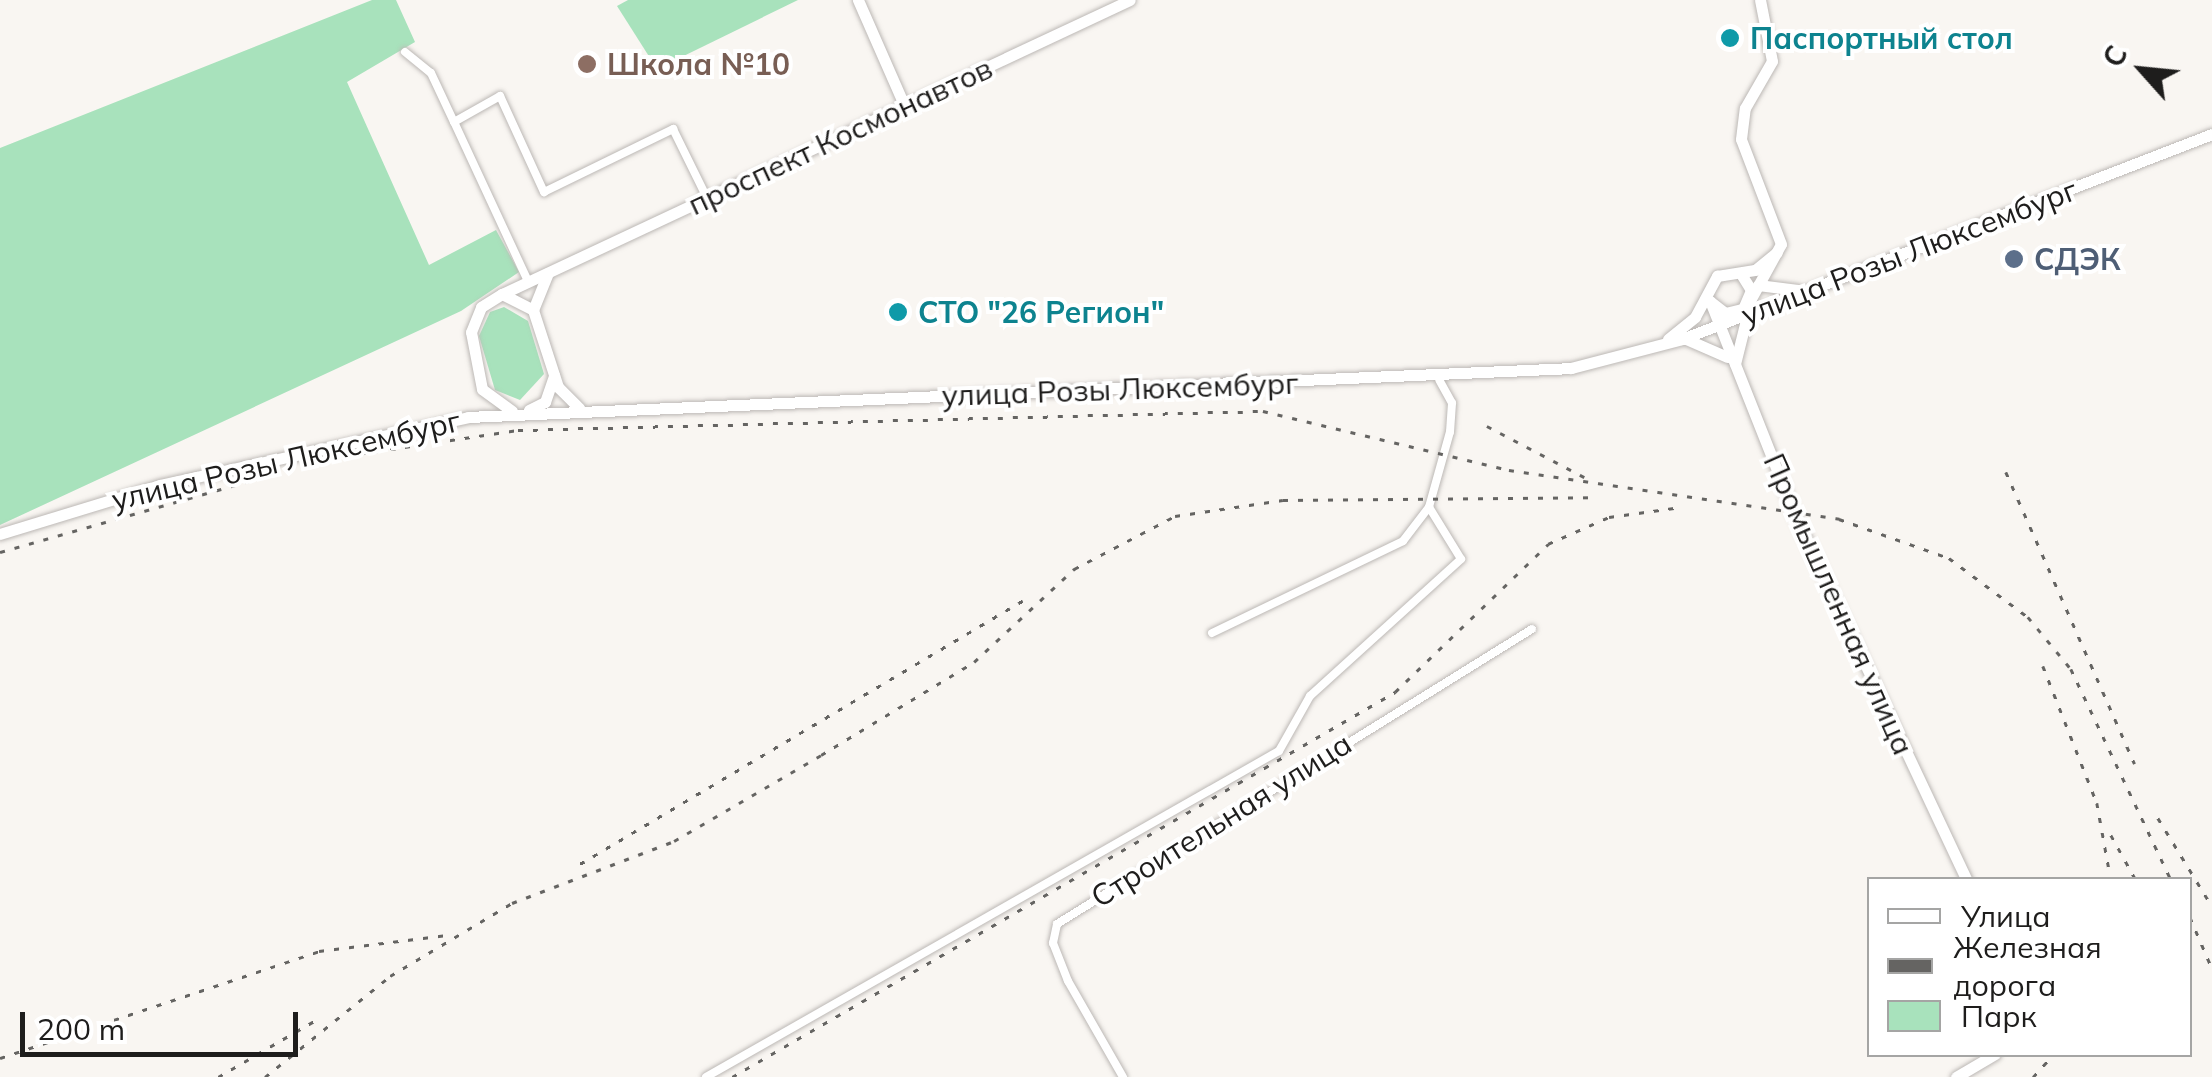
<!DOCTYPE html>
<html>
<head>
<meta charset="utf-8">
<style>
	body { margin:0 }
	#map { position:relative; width:2212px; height:1077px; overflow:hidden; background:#f9f6f2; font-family:Mulish,sans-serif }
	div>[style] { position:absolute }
	.green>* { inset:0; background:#a8e2bc }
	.roads { filter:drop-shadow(0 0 2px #bcb8b5) drop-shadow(0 0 2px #bcb8b5) }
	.street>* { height:8px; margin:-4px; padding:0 4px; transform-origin:4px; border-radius:4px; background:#fff }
	.secondary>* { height:11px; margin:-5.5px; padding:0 5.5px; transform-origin:5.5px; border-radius:5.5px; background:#fff }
	.rail>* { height:2.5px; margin-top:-1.25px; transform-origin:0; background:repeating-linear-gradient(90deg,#656462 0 5px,transparent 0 15px) }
	.dots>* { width:28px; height:28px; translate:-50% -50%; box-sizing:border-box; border:5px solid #fff; border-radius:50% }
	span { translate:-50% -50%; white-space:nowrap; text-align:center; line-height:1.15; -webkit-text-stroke:8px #fff; paint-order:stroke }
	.culture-label { font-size:30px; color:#0d838f; font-weight:700 }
	.left { translate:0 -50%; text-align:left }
	.education-label { font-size:30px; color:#785e54; font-weight:700 }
	.street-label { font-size:30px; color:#1e1d1c }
	.service-label { font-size:30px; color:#4e5e75; font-weight:700 }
	.legend { position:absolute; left:1867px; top:877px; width:325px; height:180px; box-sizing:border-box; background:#fff; border:2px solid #a5a5a4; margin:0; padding:12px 18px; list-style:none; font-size:30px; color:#1e1d1c }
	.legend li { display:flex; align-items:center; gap:20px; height:50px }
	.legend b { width:50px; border:2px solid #a5a5a4 }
	.north { position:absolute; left:2092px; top:20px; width:100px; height:100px; -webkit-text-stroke:8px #fff; paint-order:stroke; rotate:297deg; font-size:28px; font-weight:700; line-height:40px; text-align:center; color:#1e1d1c }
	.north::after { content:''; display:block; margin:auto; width:35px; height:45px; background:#1e1d1c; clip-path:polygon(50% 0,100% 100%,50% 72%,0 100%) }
	.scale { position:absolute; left:20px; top:1012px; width:278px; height:45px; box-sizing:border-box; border:5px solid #1e1d1c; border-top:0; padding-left:12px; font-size:30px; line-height:35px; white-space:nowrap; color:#1e1d1c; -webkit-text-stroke:8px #fff; paint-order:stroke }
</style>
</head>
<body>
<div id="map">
	<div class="green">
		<i style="clip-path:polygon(372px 0,396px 0,415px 42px,347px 82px,429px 265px,496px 230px,519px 272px,461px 311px,0 525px,0 148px)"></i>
		<i style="clip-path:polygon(628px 0,798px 0,657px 69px,617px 6px)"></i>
		<i style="clip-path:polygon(504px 307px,528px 321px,544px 374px,520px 400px,495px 390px,479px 336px,490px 312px)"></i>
	</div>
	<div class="roads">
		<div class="street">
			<i style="left:405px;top:52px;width:33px;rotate:39deg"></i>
			<i style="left:431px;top:73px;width:54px;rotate:64.9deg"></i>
			<i style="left:527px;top:279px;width:173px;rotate:-114.9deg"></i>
			<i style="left:454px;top:122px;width:53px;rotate:-29.5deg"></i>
			<i style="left:500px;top:96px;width:106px;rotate:65.4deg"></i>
			<i style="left:544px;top:192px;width:144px;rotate:-26deg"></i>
			<i style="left:673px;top:129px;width:77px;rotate:63.8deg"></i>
			<i style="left:1212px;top:633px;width:212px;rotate:-25.7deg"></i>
			<i style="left:1403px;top:541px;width:43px;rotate:-52.6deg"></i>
			<i style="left:706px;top:1077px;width:659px;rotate:-29.64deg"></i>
			<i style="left:1279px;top:751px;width:63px;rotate:-60.6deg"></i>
			<i style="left:1310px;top:696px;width:204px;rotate:-42.2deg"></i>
			<i style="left:1461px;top:559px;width:61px;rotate:-121.6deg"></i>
			<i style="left:1429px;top:507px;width:78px;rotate:-74.4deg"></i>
			<i style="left:1450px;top:432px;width:29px;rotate:-86deg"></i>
			<i style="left:1452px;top:403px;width:26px;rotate:-119deg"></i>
			<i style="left:1123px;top:1077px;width:111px;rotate:-119.8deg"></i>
			<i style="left:1068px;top:981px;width:41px;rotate:-111.5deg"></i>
			<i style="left:1053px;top:943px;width:19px;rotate:-78deg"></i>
			<i style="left:1057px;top:924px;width:559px;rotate:-31.84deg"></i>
		</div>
		<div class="secondary">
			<i style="left:858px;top:0;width:117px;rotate:66.3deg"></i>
			<i style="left:1758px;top:285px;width:40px;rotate:7.1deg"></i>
			<i style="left:502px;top:294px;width:693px;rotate:-25.09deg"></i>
			<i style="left:1710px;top:301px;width:226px;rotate:68.4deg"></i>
			<i style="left:1793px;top:511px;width:408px;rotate:64.8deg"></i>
			<i style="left:1711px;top:302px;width:18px;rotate:38deg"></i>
			<i style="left:1725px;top:313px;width:18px;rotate:-13deg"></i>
			<i style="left:1743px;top:309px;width:21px;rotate:-67deg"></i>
			<i style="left:1751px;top:290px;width:19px;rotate:-122deg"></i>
			<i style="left:1748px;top:304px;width:68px;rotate:-61.2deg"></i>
			<i style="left:1781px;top:244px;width:112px;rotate:-110.9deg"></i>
			<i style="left:1741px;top:139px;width:31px;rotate:-83deg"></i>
			<i style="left:1745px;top:108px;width:54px;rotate:-60.1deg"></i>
			<i style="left:1772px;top:61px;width:62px;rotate:-101.1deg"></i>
			<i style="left:533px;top:310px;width:40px;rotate:-68deg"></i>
			<i style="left:1668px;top:339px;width:35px;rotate:-39deg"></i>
			<i style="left:1695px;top:317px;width:47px;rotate:-61.8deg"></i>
			<i style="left:1717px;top:276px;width:38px;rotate:-9deg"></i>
			<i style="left:1755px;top:270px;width:28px;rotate:-39deg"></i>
			<i style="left:1686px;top:339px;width:45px;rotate:23.7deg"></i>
			<i style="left:1735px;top:364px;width:49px;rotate:-76deg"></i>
			<i style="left:529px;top:410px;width:18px;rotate:-27deg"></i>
			<i style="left:545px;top:402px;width:28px;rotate:-71deg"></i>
			<i style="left:512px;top:411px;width:37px;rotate:-144deg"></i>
			<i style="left:482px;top:389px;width:58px;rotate:-100.9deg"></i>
			<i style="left:471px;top:332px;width:27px;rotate:-68deg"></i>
			<i style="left:481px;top:307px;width:25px;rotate:-32deg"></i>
			<i style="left:502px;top:294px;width:35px;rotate:27deg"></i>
			<i style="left:533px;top:310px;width:81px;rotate:72deg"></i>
			<i style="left:558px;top:387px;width:30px;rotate:45deg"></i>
			<i style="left:0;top:534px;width:167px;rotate:-17deg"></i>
			<i style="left:160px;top:485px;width:315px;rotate:-12.4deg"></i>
			<i style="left:468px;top:417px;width:1104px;rotate:-2.54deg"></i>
			<i style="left:1571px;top:368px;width:115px;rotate:-14.6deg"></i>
			<i style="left:1682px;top:339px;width:568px;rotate:-21.15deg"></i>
			<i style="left:1956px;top:1077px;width:45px;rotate:-30.5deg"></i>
		</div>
	</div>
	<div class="rail">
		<i style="left:1487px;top:426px;width:110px;rotate:27.7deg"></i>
		<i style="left:2006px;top:472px;width:319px;rotate:66.2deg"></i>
		<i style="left:0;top:552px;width:344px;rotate:-15.9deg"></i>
		<i style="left:331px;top:458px;width:189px;rotate:-8.5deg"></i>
		<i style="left:518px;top:430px;width:745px;rotate:-1.46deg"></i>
		<i style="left:1263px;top:411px;width:253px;rotate:13.5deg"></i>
		<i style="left:1509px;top:470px;width:334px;rotate:8.4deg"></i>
		<i style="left:1839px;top:519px;width:117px;rotate:19.5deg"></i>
		<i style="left:1949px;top:558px;width:99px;rotate:36.8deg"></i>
		<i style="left:2028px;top:617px;width:67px;rotate:50.4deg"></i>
		<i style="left:2071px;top:669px;width:233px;rotate:64.6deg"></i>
		<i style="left:2043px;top:666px;width:147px;rotate:68.5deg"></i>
		<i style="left:2097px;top:803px;width:78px;rotate:79.7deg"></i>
		<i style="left:2158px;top:818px;width:103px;rotate:58.5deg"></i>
		<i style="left:2111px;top:835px;width:51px;rotate:60.9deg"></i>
		<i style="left:580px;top:864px;width:520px;rotate:-30.76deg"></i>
		<i style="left:2190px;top:917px;width:56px;rotate:66.7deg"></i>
		<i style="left:0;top:1058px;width:336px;rotate:-18.5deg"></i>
		<i style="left:319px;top:951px;width:129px;rotate:-7.1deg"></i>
		<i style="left:218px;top:1077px;width:119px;rotate:-30.2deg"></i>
		<i style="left:265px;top:1077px;width:161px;rotate:-38.9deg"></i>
		<i style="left:390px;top:976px;width:142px;rotate:-30.9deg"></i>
		<i style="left:512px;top:903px;width:173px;rotate:-20.9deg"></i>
		<i style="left:674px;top:841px;width:170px;rotate:-30.3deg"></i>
		<i style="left:821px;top:755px;width:179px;rotate:-31.3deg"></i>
		<i style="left:974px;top:662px;width:137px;rotate:-42.9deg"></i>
		<i style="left:1074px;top:569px;width:114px;rotate:-27.7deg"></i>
		<i style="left:1175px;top:516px;width:109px;rotate:-8.4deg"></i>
		<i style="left:1283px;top:500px;width:313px;rotate:-0.5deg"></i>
		<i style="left:732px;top:1077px;width:767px;rotate:-30.14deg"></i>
		<i style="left:1395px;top:692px;width:213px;rotate:-44deg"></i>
		<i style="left:1548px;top:544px;width:67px;rotate:-23.9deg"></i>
		<i style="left:1609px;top:517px;width:73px;rotate:-7.9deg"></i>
		<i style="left:2033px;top:1077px;width:31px;rotate:-48deg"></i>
	</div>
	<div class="dots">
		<i style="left:1730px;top:38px;background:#0f9aa8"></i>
		<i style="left:587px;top:64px;background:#8d6e63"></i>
		<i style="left:2014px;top:259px;background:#5c6f8a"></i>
		<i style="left:898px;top:312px;background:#0f9aa8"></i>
	</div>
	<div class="culture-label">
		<span class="left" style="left:1750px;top:38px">Паспортный стол</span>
		<span class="left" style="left:918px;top:312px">СТО "26 Регион"</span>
	</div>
	<div class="education-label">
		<span class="left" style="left:607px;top:64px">Школа №10</span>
	</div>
	<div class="street-label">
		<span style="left:840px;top:136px;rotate:-25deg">проспект Космонавтов</span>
		<span style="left:1909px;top:252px;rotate:-21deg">улица Розы Люксембург</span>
		<span style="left:1120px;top:389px;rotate:-2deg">улица Розы Люксембург</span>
		<span style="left:286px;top:460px;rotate:-13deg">улица Розы Люксембург</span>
		<span style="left:1839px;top:604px;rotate:66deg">Промышленная улица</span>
		<span style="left:1221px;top:820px;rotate:-32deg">Строительная улица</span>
	</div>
	<div class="service-label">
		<span class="left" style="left:2034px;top:259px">СДЭК</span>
	</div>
	<ul class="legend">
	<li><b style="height:12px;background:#fff"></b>Улица</li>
	<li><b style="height:12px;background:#656462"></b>Железная дорога</li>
	<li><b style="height:28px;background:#a8e2bc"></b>Парк</li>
	</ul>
	<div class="north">С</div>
	<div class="scale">200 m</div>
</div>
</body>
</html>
